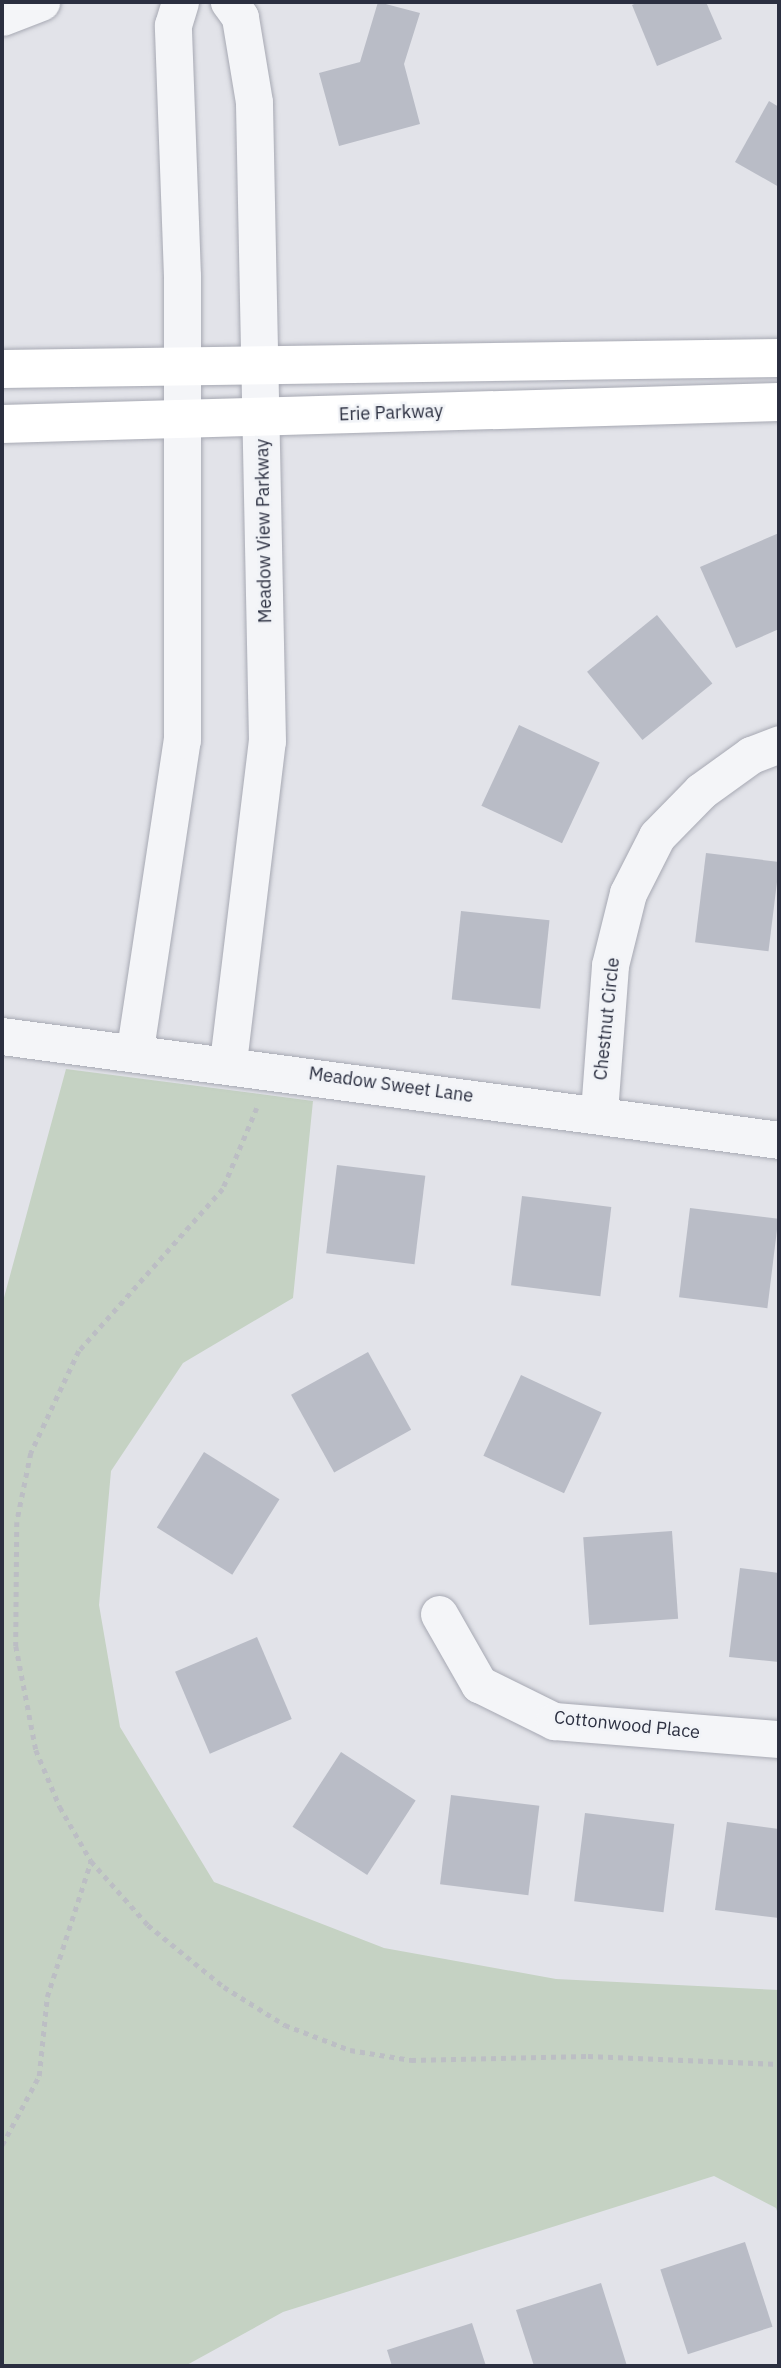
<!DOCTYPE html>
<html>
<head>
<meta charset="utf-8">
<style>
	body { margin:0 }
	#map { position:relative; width:781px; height:2368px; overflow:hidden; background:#e2e3e9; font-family:"IBM Plex Sans",sans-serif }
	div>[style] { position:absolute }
	.green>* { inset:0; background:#c5d2c3 }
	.building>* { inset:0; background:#b9bcc6; transform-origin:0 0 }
	.path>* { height:4.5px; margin-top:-2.25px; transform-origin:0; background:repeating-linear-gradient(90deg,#bcbec4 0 5px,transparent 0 10px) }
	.roads { filter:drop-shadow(0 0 2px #a7a9b3) drop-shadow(0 0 2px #a7a9b3) }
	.street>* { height:37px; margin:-18.5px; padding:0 18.5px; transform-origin:18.5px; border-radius:18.5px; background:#f4f5f8 }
	.secondary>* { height:38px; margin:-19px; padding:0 19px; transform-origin:19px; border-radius:19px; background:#fff }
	span { translate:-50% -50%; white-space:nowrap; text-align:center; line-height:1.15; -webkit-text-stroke:5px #f1f3f7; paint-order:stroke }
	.street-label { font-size:18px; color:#2b2f40 }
	.frame { position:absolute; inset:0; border:4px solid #2b2f40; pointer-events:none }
</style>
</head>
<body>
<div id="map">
	<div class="green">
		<i style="clip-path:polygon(66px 1069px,313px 1101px,293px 1298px,183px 1363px,111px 1471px,99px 1605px,120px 1727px,214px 1882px,384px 1948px,556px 1979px,779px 1990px,779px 2217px,776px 2208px,714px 2176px,283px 2312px,185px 2366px,2px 2366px,2px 1305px)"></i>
	</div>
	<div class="building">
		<i style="clip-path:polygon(378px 2px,420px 13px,404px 64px,420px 124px,339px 146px,319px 73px,360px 62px)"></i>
		<i style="clip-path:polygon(639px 2px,706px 2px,722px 39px,657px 66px,632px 5px)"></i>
		<i style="clip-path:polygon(769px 101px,779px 107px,779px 187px,735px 162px)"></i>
		<i style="clip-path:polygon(779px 533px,779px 629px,736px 648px,700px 567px)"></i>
		<i style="left:657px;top:615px;width:88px;height:90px;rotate:51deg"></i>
		<i style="left:519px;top:725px;width:89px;height:89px;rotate:25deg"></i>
		<i style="left:706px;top:853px;width:74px;height:90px;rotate:7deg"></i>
		<i style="left:461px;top:911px;width:89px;height:89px;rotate:6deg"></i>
		<i style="left:337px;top:1165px;width:89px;height:89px;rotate:7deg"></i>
		<i style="left:522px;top:1196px;width:90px;height:90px;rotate:7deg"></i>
		<i style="left:690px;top:1208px;width:89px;height:90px;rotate:7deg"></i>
		<i style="left:368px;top:1352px;width:89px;height:88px;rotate:61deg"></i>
		<i style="left:521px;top:1375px;width:89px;height:89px;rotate:25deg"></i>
		<i style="left:204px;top:1452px;width:89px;height:89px;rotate:32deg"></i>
		<i style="left:672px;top:1531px;width:88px;height:89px;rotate:86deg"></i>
		<i style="clip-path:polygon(740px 1568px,779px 1573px,779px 1662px,729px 1657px)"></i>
		<i style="left:257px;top:1637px;width:89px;height:89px;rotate:67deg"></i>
		<i style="left:341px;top:1752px;width:89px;height:89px;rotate:33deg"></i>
		<i style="left:451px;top:1795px;width:89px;height:90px;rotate:7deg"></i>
		<i style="left:585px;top:1813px;width:90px;height:89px;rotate:7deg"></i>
		<i style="clip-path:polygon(727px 1822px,779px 1829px,779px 1918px,715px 1910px)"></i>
		<i style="left:745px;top:2242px;width:89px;height:89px;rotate:72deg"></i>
		<i style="clip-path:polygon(601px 2283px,627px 2366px,534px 2366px,516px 2310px)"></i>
		<i style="clip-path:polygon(472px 2323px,486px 2366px,392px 2366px,387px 2350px)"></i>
	</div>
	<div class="path">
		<i style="left:257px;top:1108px;width:88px;rotate:112.8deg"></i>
		<i style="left:223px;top:1189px;width:217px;rotate:131.6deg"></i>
		<i style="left:79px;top:1351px;width:113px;rotate:115.2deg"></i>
		<i style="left:31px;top:1453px;width:70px;rotate:101.5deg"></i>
		<i style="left:17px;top:1522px;width:124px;rotate:90.5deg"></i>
		<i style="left:16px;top:1646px;width:106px;rotate:79.1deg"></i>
		<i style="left:36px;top:1750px;width:62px;rotate:67.2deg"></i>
		<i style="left:60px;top:1807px;width:62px;rotate:60.1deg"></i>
		<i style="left:91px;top:1861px;width:86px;rotate:48.3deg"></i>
		<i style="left:148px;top:1925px;width:98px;rotate:39.2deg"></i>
		<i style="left:224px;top:1987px;width:72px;rotate:31.9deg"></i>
		<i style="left:285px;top:2025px;width:70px;rotate:21deg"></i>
		<i style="left:350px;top:2050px;width:62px;rotate:9.3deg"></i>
		<i style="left:411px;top:2060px;width:177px;rotate:-1.3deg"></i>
		<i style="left:588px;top:2056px;width:191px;rotate:2.4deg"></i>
		<i style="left:2px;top:2145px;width:78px;rotate:-61.8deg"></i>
		<i style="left:39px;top:2076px;width:79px;rotate:-84.2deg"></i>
		<i style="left:47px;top:1997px;width:143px;rotate:-72.1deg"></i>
	</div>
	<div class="roads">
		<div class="street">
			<i style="left:2px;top:17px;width:42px;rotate:-21deg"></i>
			<i style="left:2px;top:1036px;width:784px;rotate:7.62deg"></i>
			<i style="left:135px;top:1049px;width:313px;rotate:-81.4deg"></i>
			<i style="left:182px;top:740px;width:464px;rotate:-90deg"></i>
			<i style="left:182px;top:276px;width:251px;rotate:-92.1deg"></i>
			<i style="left:173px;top:25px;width:24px;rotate:-73deg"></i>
			<i style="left:228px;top:1062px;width:323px;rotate:-83.1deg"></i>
			<i style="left:267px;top:741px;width:639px;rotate:-91.17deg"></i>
			<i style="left:254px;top:102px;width:86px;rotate:-99.4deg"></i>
			<i style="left:240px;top:17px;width:19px;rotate:-126deg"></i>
			<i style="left:599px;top:1112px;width:147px;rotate:-85.7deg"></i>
			<i style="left:610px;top:965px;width:74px;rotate:-76deg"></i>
			<i style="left:628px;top:893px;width:64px;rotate:-63deg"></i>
			<i style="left:657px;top:836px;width:63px;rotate:-45.6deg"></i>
			<i style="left:701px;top:791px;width:62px;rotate:-35.8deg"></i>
			<i style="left:751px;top:755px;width:30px;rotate:-21deg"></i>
			<i style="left:439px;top:1614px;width:81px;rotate:60.3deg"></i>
			<i style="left:479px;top:1684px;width:84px;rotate:26.3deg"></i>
			<i style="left:554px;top:1721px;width:226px;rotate:4.6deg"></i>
		</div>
		<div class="secondary">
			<i style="left:2px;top:369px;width:777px;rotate:-0.81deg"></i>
			<i style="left:2px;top:424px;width:777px;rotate:-1.62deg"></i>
		</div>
	</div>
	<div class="street-label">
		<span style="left:391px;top:413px;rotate:-2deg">Erie Parkway</span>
		<span style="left:264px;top:531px;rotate:-91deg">Meadow View Parkway</span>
		<span style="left:607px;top:1019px;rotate:-84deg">Chestnut Circle</span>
		<span style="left:391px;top:1085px;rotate:8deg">Meadow Sweet Lane</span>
		<span style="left:627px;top:1725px;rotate:6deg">Cottonwood Place</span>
	</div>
	<div class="frame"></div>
</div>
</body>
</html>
